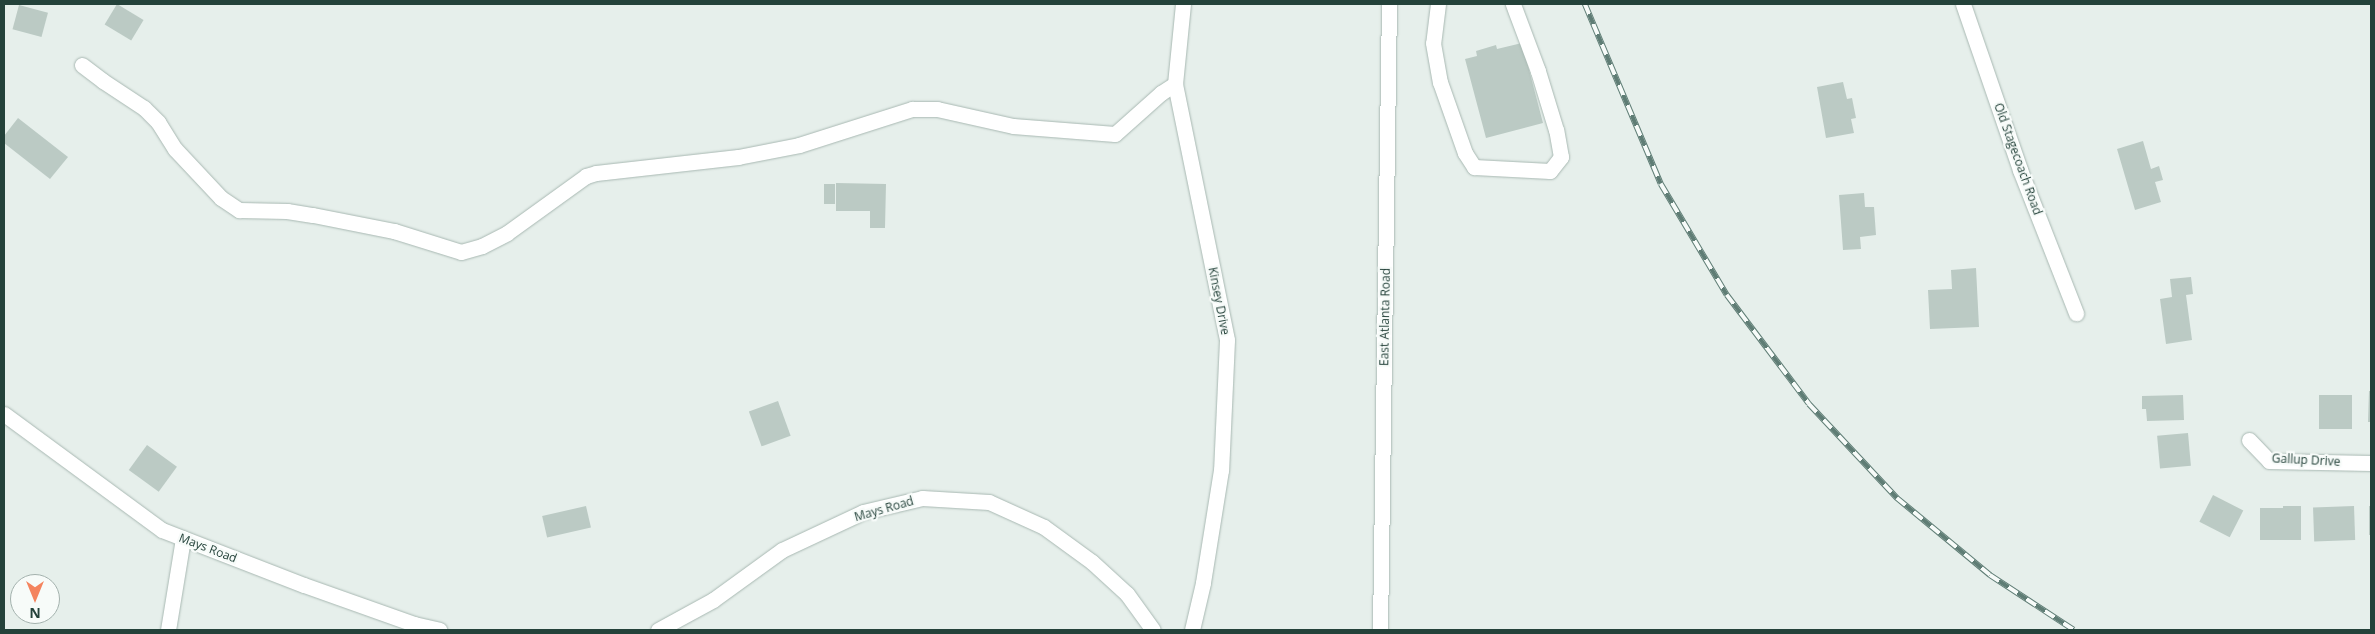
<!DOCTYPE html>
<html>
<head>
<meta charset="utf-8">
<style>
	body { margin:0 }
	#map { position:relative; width:2375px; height:634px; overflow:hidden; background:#e6efeb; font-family:"Open Sans",sans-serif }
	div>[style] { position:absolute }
	.building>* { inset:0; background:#bbcac4; transform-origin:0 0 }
	.roads { filter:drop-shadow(0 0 1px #a8b8b2) drop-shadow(0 0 1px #a8b8b2) }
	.minor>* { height:15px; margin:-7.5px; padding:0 7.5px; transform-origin:7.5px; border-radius:7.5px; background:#fff }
	.rail>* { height:5.5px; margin-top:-2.75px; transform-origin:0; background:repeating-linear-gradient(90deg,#f7fbf9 0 11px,#5f7d75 0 22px); box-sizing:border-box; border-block:1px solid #5f7d75 }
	span { translate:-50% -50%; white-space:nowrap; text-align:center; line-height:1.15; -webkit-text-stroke:4.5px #f7fbf9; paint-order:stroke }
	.street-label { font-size:12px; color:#24423a }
	.frame { position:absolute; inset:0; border:5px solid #24423a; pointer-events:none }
	.north { position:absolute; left:10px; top:574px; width:50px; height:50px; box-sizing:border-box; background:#f7fbf9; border:1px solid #a3b1ad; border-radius:50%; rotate:180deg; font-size:14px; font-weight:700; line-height:20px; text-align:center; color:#24423a }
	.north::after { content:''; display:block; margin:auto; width:18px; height:22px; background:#f4845f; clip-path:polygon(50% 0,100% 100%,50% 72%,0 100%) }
</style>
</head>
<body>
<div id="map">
	<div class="building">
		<i style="left:117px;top:4px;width:31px;height:24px;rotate:31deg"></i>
		<i style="left:19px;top:5px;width:30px;height:25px;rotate:15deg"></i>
		<i style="clip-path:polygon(1522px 43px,1543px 123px,1486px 138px,1465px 59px,1477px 56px,1476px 51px,1496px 45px,1497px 49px)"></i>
		<i style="clip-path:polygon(1843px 82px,1847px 99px,1852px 98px,1856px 118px,1851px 119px,1854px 133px,1826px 138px,1817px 87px)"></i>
		<i style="clip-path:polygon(18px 118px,68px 157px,50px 179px,4px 143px,4px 136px)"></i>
		<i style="clip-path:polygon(2143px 141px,2151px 169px,2159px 166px,2163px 180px,2155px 182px,2161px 202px,2135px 210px,2117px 149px)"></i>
		<i style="clip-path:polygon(836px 183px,886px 184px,885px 228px,870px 228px,870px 211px,836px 211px)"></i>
		<i style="left:824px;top:184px;width:11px;height:20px"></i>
		<i style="clip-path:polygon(1864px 193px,1865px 207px,1874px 207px,1876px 235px,1860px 237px,1861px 249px,1843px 250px,1839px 195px)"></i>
		<i style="clip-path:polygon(1976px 268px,1979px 327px,1930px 329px,1928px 290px,1952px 289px,1951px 270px)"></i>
		<i style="clip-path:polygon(2191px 277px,2193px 294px,2186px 295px,2192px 340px,2166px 344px,2160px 299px,2172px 297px,2170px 279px)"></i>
		<i style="clip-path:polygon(2369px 391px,2371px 391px,2371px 422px,2368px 422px)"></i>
		<i style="clip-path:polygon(2183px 395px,2184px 420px,2147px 421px,2146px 409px,2142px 409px,2142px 396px)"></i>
		<i style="left:2319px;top:395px;width:33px;height:34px"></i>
		<i style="left:778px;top:401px;width:37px;height:31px;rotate:70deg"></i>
		<i style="left:2188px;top:433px;width:33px;height:31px;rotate:85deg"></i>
		<i style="left:147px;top:445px;width:37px;height:31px;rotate:36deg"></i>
		<i style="left:2213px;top:495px;width:34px;height:30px;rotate:27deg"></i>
		<i style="left:586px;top:506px;width:22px;height:45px;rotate:77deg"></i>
		<i style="clip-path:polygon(2283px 506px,2301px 506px,2301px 540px,2260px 540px,2260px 508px,2283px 508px)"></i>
		<i style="left:2354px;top:506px;width:34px;height:41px;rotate:88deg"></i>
		<i style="left:2369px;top:506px;width:2px;height:29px"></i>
	</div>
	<div class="roads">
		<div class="minor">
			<i style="left:1183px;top:4px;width:80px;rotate:95.7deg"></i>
			<i style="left:1175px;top:84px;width:261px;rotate:78.5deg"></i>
			<i style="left:1227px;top:340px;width:130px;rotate:92.6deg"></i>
			<i style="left:1221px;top:470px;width:114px;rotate:99.1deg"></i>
			<i style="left:1203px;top:583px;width:48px;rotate:103.2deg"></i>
			<i style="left:1438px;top:4px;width:39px;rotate:97deg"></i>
			<i style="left:1433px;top:43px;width:40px;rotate:80deg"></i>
			<i style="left:1440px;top:82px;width:75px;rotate:70.6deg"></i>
			<i style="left:1465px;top:153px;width:17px;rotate:57deg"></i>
			<i style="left:1474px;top:167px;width:76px;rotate:3deg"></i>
			<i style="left:1550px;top:171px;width:18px;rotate:-52deg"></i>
			<i style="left:1561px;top:157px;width:27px;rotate:-100deg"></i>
			<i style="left:1556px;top:130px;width:62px;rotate:-107deg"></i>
			<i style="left:1538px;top:71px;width:72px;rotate:-110.5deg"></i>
			<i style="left:1963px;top:4px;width:176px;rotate:71deg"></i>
			<i style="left:2020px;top:170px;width:154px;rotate:68.6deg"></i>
			<i style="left:82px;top:65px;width:26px;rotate:37deg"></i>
			<i style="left:103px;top:81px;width:49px;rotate:33.4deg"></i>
			<i style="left:144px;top:108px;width:20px;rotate:45deg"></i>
			<i style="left:158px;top:122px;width:32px;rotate:58deg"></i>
			<i style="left:175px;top:149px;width:67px;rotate:46.8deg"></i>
			<i style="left:221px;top:198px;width:22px;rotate:34deg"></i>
			<i style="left:239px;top:210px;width:48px;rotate:1.2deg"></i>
			<i style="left:287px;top:211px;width:26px;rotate:9deg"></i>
			<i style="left:313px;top:215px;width:83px;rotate:11.2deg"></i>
			<i style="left:394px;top:231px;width:70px;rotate:17.4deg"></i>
			<i style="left:461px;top:252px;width:22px;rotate:-16deg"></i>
			<i style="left:482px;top:246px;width:28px;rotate:-27deg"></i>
			<i style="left:507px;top:233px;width:97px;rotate:-35.8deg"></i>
			<i style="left:586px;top:176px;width:10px;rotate:-17deg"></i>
			<i style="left:596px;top:173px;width:143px;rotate:-6.4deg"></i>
			<i style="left:738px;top:157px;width:62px;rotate:-11.1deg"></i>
			<i style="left:799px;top:145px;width:119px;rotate:-17.7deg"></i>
			<i style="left:912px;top:109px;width:25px"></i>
			<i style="left:937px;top:109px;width:78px;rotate:12.6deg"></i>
			<i style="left:1013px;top:126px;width:102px;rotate:4.5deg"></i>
			<i style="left:1115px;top:134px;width:62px;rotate:-41.7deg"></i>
			<i style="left:1161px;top:93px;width:17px;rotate:-33deg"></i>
			<i style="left:4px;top:414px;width:196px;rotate:36.3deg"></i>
			<i style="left:162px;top:530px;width:152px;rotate:21.2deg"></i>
			<i style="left:304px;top:585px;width:117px;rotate:19.5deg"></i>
			<i style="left:414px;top:624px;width:26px;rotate:13deg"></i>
			<i style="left:2249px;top:440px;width:29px;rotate:46deg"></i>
			<i style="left:2269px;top:461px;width:102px;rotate:1.1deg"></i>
			<i style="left:168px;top:630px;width:93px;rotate:-80.7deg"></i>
			<i style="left:658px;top:630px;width:63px;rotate:-28.6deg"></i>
			<i style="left:713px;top:600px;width:85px;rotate:-35.9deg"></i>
			<i style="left:782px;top:550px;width:89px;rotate:-25.1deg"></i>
			<i style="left:863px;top:512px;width:61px;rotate:-13.3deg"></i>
			<i style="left:922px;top:498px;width:67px;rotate:3.4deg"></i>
			<i style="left:989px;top:502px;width:60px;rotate:24.4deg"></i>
			<i style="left:1044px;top:527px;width:59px;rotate:36.1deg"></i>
			<i style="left:1092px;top:562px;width:47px;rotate:42.4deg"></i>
			<i style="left:1127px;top:594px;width:44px;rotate:54.2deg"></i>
			<i style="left:1380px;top:630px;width:626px;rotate:-89.18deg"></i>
		</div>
	</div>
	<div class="rail">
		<i style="left:1585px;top:4px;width:195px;rotate:67.1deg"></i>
		<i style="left:1661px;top:184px;width:129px;rotate:59.3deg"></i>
		<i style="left:1727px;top:295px;width:136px;rotate:53deg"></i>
		<i style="left:1809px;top:404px;width:129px;rotate:46.9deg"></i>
		<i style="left:1897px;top:498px;width:121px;rotate:39.6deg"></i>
		<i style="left:1990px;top:575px;width:100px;rotate:33.2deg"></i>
	</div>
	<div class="street-label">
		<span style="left:2018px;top:159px;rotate:70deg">Old Stagecoach Road</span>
		<span style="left:1219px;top:301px;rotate:79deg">Kinsey Drive</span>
		<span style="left:1385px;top:317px;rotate:-89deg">East Atlanta Road</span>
		<span style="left:2306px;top:460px;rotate:3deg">Gallup Drive</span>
		<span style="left:884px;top:509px;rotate:-16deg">Mays Road</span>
		<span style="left:208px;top:548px;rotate:21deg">Mays Road</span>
	</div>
	<div class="frame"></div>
	<div class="north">N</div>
</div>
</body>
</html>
